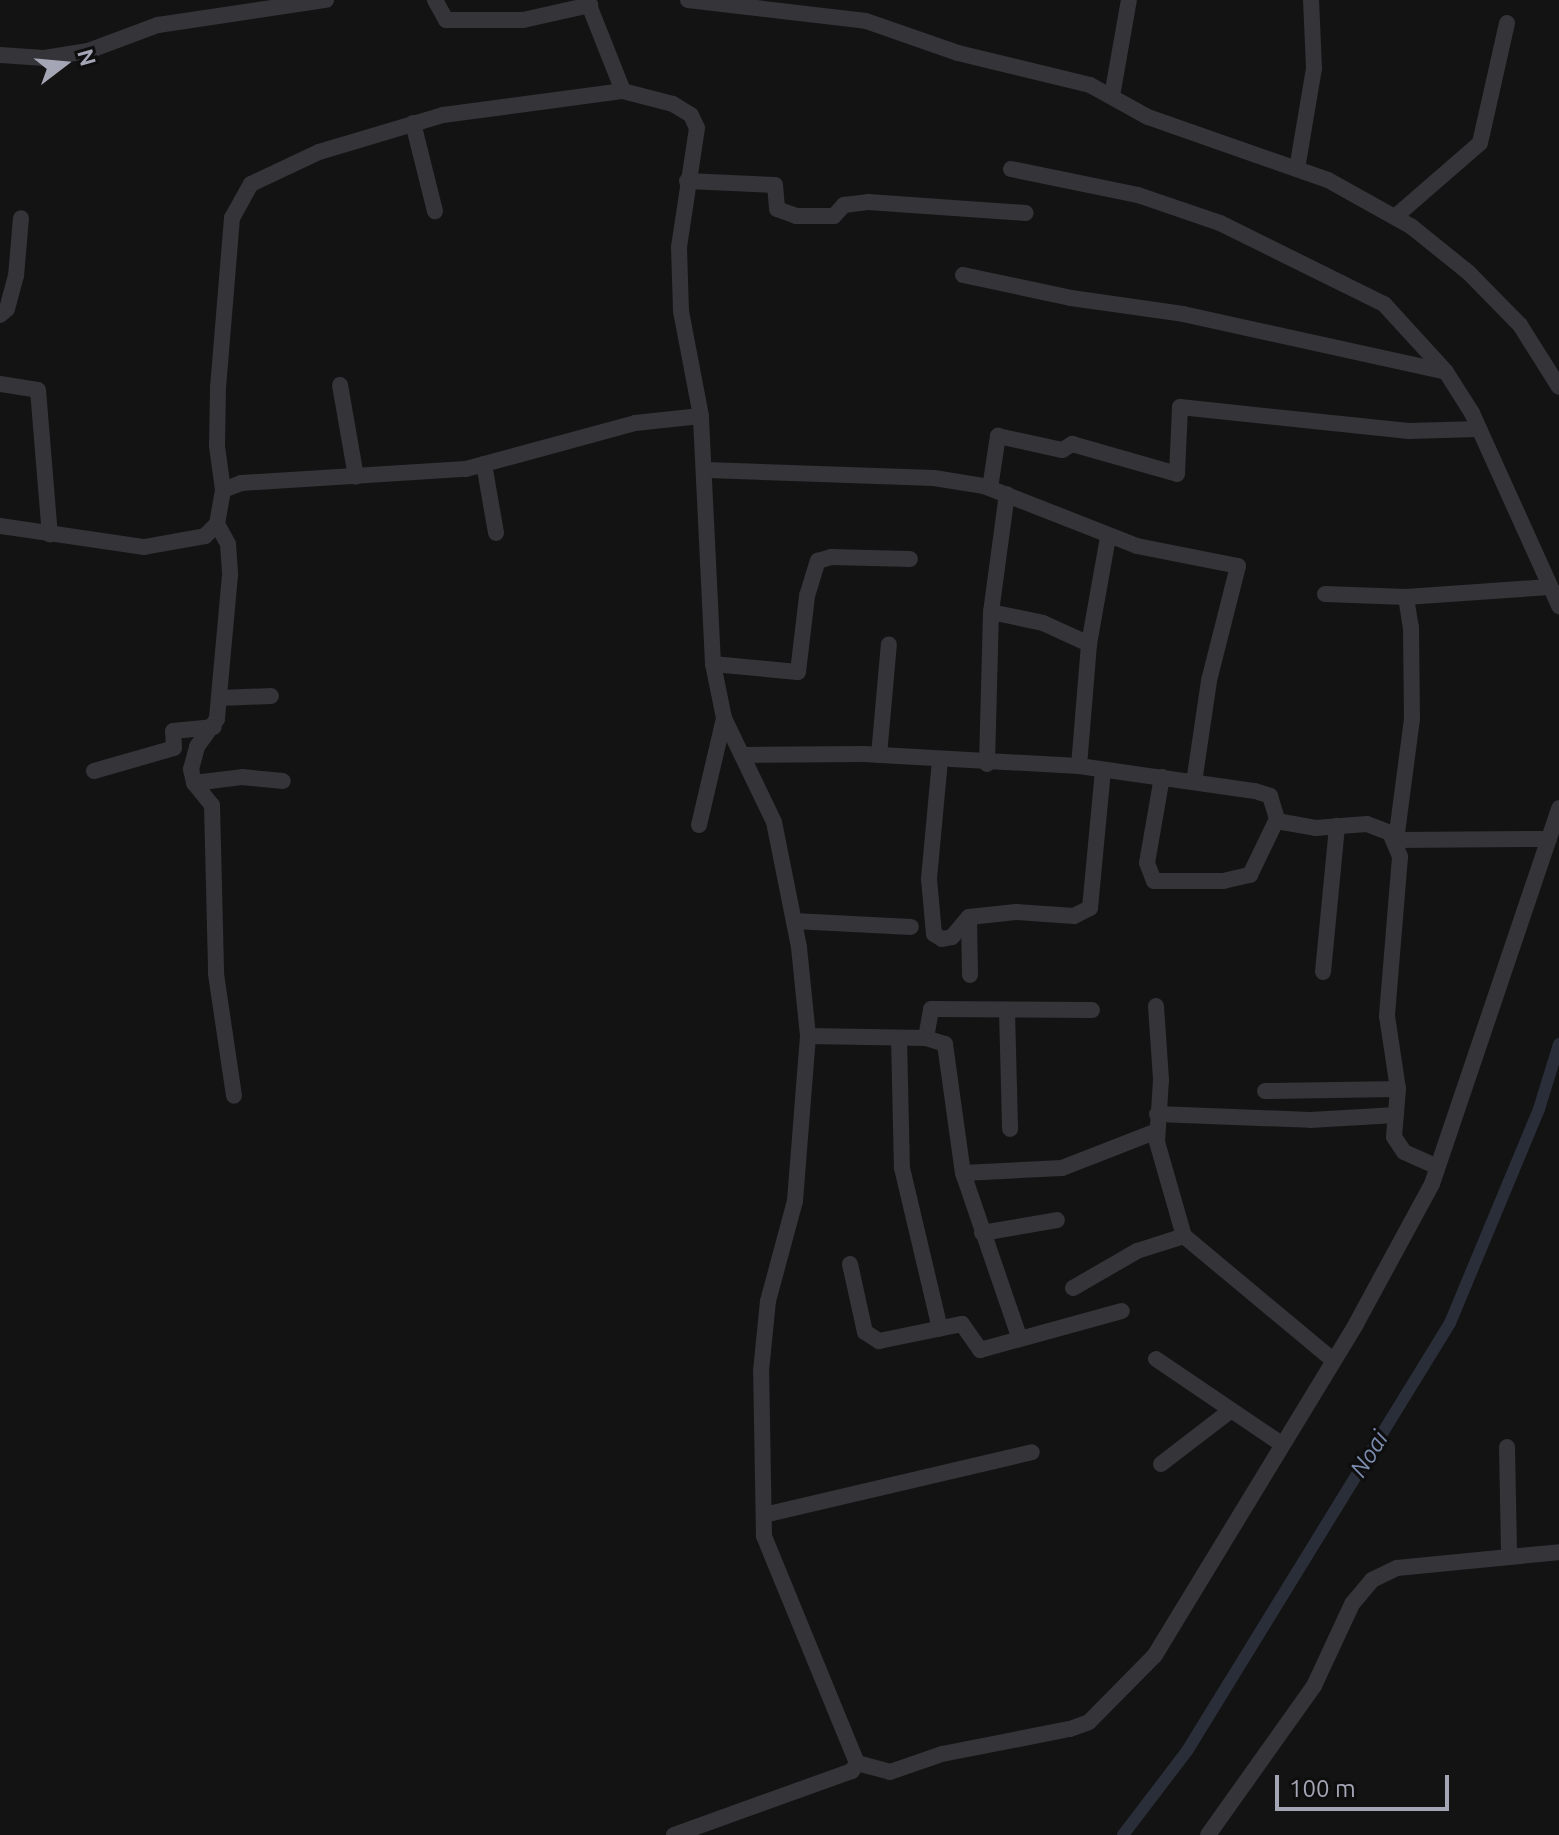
<!DOCTYPE html>
<html>
<head>
<meta charset="utf-8">
<style>
	body { margin:0 }
	#map { position:relative; width:1559px; height:1835px; overflow:hidden; background:#131314; font-family:Ubuntu,sans-serif }
	div>[style] { position:absolute }
	.canal>* { height:12px; margin:-6px; padding:0 6px; transform-origin:6px; border-radius:6px; background:#292e38 }
	.minor>* { height:16px; margin:-8px; padding:0 8px; transform-origin:8px; border-radius:8px; background:#343439 }
	span { translate:-50% -50%; white-space:nowrap; text-align:center; line-height:1.15; -webkit-text-stroke:6px #0e0e0f; paint-order:stroke }
	.water-label { font-size:24px; color:#7c8caf; font-style:italic }
	.north { position:absolute; left:24px; top:24px; width:80px; height:80px; -webkit-text-stroke:6px #0e0e0f; paint-order:stroke; rotate:74deg; font-size:22px; font-weight:700; line-height:32px; text-align:center; color:#a5a6b5 }
	.north::after { content:''; display:block; margin:auto; width:28px; height:36px; background:#a5a6b5; clip-path:polygon(50% 0,100% 100%,50% 72%,0 100%) }
	.scale { position:absolute; left:1275px; top:1775px; width:174px; height:36px; box-sizing:border-box; border:4px solid #a5a6b5; border-top:0; padding-left:10px; font-size:24px; line-height:28px; white-space:nowrap; color:#a5a6b5; -webkit-text-stroke:6px #0e0e0f; paint-order:stroke }
</style>
</head>
<body>
<div id="map">
	<div class="canal">
		<i style="left:1123px;top:1835px;width:106px;rotate:-52.7deg"></i>
		<i style="left:1187px;top:1751px;width:502px;rotate:-58.43deg"></i>
		<i style="left:1450px;top:1323px;width:232px;rotate:-67.4deg"></i>
		<i style="left:1539px;top:1109px;width:68px;rotate:-72.9deg"></i>
	</div>
	<div class="minor">
		<i style="left:435px;top:0;width:23px;rotate:61deg"></i>
		<i style="left:446px;top:20px;width:77px"></i>
		<i style="left:523px;top:20px;width:69px;rotate:-12.6deg"></i>
		<i style="left:688px;top:0;width:179px;rotate:6.7deg"></i>
		<i style="left:866px;top:21px;width:97px;rotate:19.2deg"></i>
		<i style="left:958px;top:53px;width:136px;rotate:13.6deg"></i>
		<i style="left:1090px;top:85px;width:66px;rotate:28.9deg"></i>
		<i style="left:1148px;top:117px;width:191px;rotate:19.3deg"></i>
		<i style="left:1328px;top:180px;width:96px;rotate:29.2deg"></i>
		<i style="left:1412px;top:227px;width:73px;rotate:38.9deg"></i>
		<i style="left:1469px;top:273px;width:73px;rotate:45.6deg"></i>
		<i style="left:1520px;top:325px;width:73px;rotate:57.8deg"></i>
		<i style="left:0;top:55px;width:44px;rotate:3.9deg"></i>
		<i style="left:44px;top:58px;width:45px;rotate:-9deg"></i>
		<i style="left:88px;top:51px;width:75px;rotate:-20.4deg"></i>
		<i style="left:158px;top:25px;width:170px;rotate:-8.5deg"></i>
		<i style="left:1112px;top:96px;width:97px;rotate:-80deg"></i>
		<i style="left:413px;top:123px;width:91px;rotate:76deg"></i>
		<i style="left:1011px;top:169px;width:130px;rotate:11.6deg"></i>
		<i style="left:1138px;top:195px;width:87px;rotate:18.9deg"></i>
		<i style="left:1220px;top:223px;width:183px;rotate:26.3deg"></i>
		<i style="left:1384px;top:304px;width:92px;rotate:47.6deg"></i>
		<i style="left:1446px;top:372px;width:49px;rotate:57.6deg"></i>
		<i style="left:1472px;top:413px;width:212px;rotate:65.7deg"></i>
		<i style="left:1297px;top:169px;width:102px;rotate:-80.4deg"></i>
		<i style="left:1314px;top:68px;width:68px;rotate:-92.5deg"></i>
		<i style="left:687px;top:181px;width:88px;rotate:2.6deg"></i>
		<i style="left:775px;top:185px;width:24px;rotate:85deg"></i>
		<i style="left:777px;top:209px;width:20px;rotate:20deg"></i>
		<i style="left:796px;top:216px;width:38px"></i>
		<i style="left:834px;top:216px;width:15px;rotate:-48deg"></i>
		<i style="left:844px;top:205px;width:24px;rotate:-7deg"></i>
		<i style="left:868px;top:202px;width:158px;rotate:4deg"></i>
		<i style="left:1396px;top:216px;width:111px;rotate:-41deg"></i>
		<i style="left:1480px;top:143px;width:123px;rotate:-77.3deg"></i>
		<i style="left:963px;top:275px;width:110px;rotate:12deg"></i>
		<i style="left:1071px;top:298px;width:113px;rotate:8.1deg"></i>
		<i style="left:1183px;top:314px;width:269px;rotate:12.4deg"></i>
		<i style="left:0;top:315px;width:9px;rotate:-41deg"></i>
		<i style="left:7px;top:309px;width:34px;rotate:-75deg"></i>
		<i style="left:16px;top:276px;width:58px;rotate:-85.1deg"></i>
		<i style="left:0;top:384px;width:38px;rotate:9deg"></i>
		<i style="left:38px;top:390px;width:145px;rotate:85.3deg"></i>
		<i style="left:340px;top:385px;width:93px;rotate:80.1deg"></i>
		<i style="left:484px;top:464px;width:70px;rotate:80.1deg"></i>
		<i style="left:707px;top:470px;width:227px;rotate:2deg"></i>
		<i style="left:934px;top:478px;width:51px;rotate:9.1deg"></i>
		<i style="left:984px;top:486px;width:164px;rotate:21.4deg"></i>
		<i style="left:1137px;top:546px;width:103px;rotate:11.2deg"></i>
		<i style="left:1238px;top:566px;width:119px;rotate:104.2deg"></i>
		<i style="left:1209px;top:681px;width:102px;rotate:98.4deg"></i>
		<i style="left:990px;top:488px;width:53px;rotate:-81.3deg"></i>
		<i style="left:998px;top:436px;width:66px;rotate:12.3deg"></i>
		<i style="left:1062px;top:450px;width:12px;rotate:-31deg"></i>
		<i style="left:1072px;top:444px;width:109px;rotate:15.9deg"></i>
		<i style="left:1177px;top:474px;width:67px;rotate:-87.4deg"></i>
		<i style="left:1180px;top:407px;width:230px;rotate:6deg"></i>
		<i style="left:1409px;top:431px;width:69px;rotate:-1.7deg"></i>
		<i style="left:223px;top:490px;width:44px;rotate:-97.8deg"></i>
		<i style="left:217px;top:446px;width:58px;rotate:-89deg"></i>
		<i style="left:218px;top:388px;width:171px;rotate:-85.3deg"></i>
		<i style="left:232px;top:218px;width:39px;rotate:-61deg"></i>
		<i style="left:251px;top:184px;width:75px;rotate:-25.2deg"></i>
		<i style="left:319px;top:152px;width:129px;rotate:-16.6deg"></i>
		<i style="left:443px;top:115px;width:182px;rotate:-7.6deg"></i>
		<i style="left:217px;top:524px;width:23px;rotate:61deg"></i>
		<i style="left:228px;top:544px;width:31px;rotate:86deg"></i>
		<i style="left:230px;top:575px;width:145px;rotate:95.2deg"></i>
		<i style="left:217px;top:719px;width:34px;rotate:126deg"></i>
		<i style="left:197px;top:747px;width:23px;rotate:105deg"></i>
		<i style="left:191px;top:769px;width:14px;rotate:78deg"></i>
		<i style="left:194px;top:783px;width:28px;rotate:51deg"></i>
		<i style="left:212px;top:805px;width:169px;rotate:88.6deg"></i>
		<i style="left:216px;top:974px;width:123px;rotate:81.6deg"></i>
		<i style="left:0;top:526px;width:146px;rotate:8.3deg"></i>
		<i style="left:144px;top:547px;width:62px;rotate:-10.2deg"></i>
		<i style="left:205px;top:536px;width:17px;rotate:-45deg"></i>
		<i style="left:217px;top:524px;width:35px;rotate:-80deg"></i>
		<i style="left:223px;top:490px;width:19px;rotate:-21deg"></i>
		<i style="left:241px;top:483px;width:225px;rotate:-3.6deg"></i>
		<i style="left:466px;top:469px;width:175px;rotate:-15.2deg"></i>
		<i style="left:635px;top:423px;width:66px;rotate:-6.1deg"></i>
		<i style="left:701px;top:416px;width:107px;rotate:-100.8deg"></i>
		<i style="left:681px;top:311px;width:64px;rotate:-91.8deg"></i>
		<i style="left:679px;top:247px;width:120px;rotate:-81.4deg"></i>
		<i style="left:697px;top:128px;width:14px;rotate:-115deg"></i>
		<i style="left:691px;top:115px;width:21px;rotate:-149deg"></i>
		<i style="left:673px;top:104px;width:52px;rotate:-165.4deg"></i>
		<i style="left:623px;top:91px;width:98px;rotate:-111.6deg"></i>
		<i style="left:1325px;top:594px;width:81px;rotate:2.1deg"></i>
		<i style="left:1406px;top:597px;width:144px;rotate:-4deg"></i>
		<i style="left:1406px;top:597px;width:30px;rotate:81deg"></i>
		<i style="left:1411px;top:627px;width:92px;rotate:89.4deg"></i>
		<i style="left:1412px;top:719px;width:122px;rotate:97.5deg"></i>
		<i style="left:1396px;top:840px;width:153px;rotate:-0.4deg"></i>
		<i style="left:991px;top:612px;width:53px;rotate:11.9deg"></i>
		<i style="left:1043px;top:623px;width:51px;rotate:24.5deg"></i>
		<i style="left:713px;top:664px;width:85px;rotate:5.4deg"></i>
		<i style="left:798px;top:672px;width:77px;rotate:-83.2deg"></i>
		<i style="left:807px;top:596px;width:37px;rotate:-73deg"></i>
		<i style="left:818px;top:561px;width:14px;rotate:-17deg"></i>
		<i style="left:831px;top:557px;width:79px;rotate:1.5deg"></i>
		<i style="left:219px;top:698px;width:52px;rotate:-2.2deg"></i>
		<i style="left:742px;top:755px;width:121px;rotate:-0.5deg"></i>
		<i style="left:863px;top:754px;width:216px;rotate:3.2deg"></i>
		<i style="left:1079px;top:766px;width:178px;rotate:8.1deg"></i>
		<i style="left:1255px;top:791px;width:16px;rotate:18deg"></i>
		<i style="left:1270px;top:796px;width:24px;rotate:73deg"></i>
		<i style="left:1277px;top:819px;width:6px;rotate:31deg"></i>
		<i style="left:1282px;top:822px;width:34px;rotate:10deg"></i>
		<i style="left:1315px;top:828px;width:52px;rotate:-4.4deg"></i>
		<i style="left:1367px;top:824px;width:25px;rotate:21deg"></i>
		<i style="left:1390px;top:833px;width:26px;rotate:67deg"></i>
		<i style="left:1400px;top:857px;width:160px;rotate:94.7deg"></i>
		<i style="left:1387px;top:1016px;width:74px;rotate:81.4deg"></i>
		<i style="left:1398px;top:1089px;width:48px;rotate:94.8deg"></i>
		<i style="left:1394px;top:1137px;width:18px;rotate:56deg"></i>
		<i style="left:1404px;top:1152px;width:36px;rotate:24deg"></i>
		<i style="left:879px;top:755px;width:111px;rotate:-84.9deg"></i>
		<i style="left:940px;top:760px;width:120px;rotate:95.3deg"></i>
		<i style="left:929px;top:879px;width:55px;rotate:84.8deg"></i>
		<i style="left:934px;top:934px;width:9px;rotate:32deg"></i>
		<i style="left:942px;top:939px;width:10px;rotate:-11deg"></i>
		<i style="left:952px;top:937px;width:26px;rotate:-50deg"></i>
		<i style="left:969px;top:917px;width:47px;rotate:-6.1deg"></i>
		<i style="left:1016px;top:912px;width:58px;rotate:3.9deg"></i>
		<i style="left:1074px;top:916px;width:18px;rotate:-27deg"></i>
		<i style="left:1090px;top:908px;width:138px;rotate:-84.6deg"></i>
		<i style="left:987px;top:764px;width:152px;rotate:-88.5deg"></i>
		<i style="left:991px;top:612px;width:119px;rotate:-82.3deg"></i>
		<i style="left:1079px;top:766px;width:122px;rotate:-85.3deg"></i>
		<i style="left:1089px;top:644px;width:109px;rotate:-79.9deg"></i>
		<i style="left:94px;top:771px;width:83px;rotate:-16deg"></i>
		<i style="left:174px;top:748px;width:17px;rotate:-93deg"></i>
		<i style="left:173px;top:731px;width:41px;rotate:-5.6deg"></i>
		<i style="left:1162px;top:777px;width:87px;rotate:99.9deg"></i>
		<i style="left:1147px;top:863px;width:19px;rotate:69deg"></i>
		<i style="left:1154px;top:881px;width:69px"></i>
		<i style="left:1223px;top:881px;width:28px;rotate:-13deg"></i>
		<i style="left:1250px;top:875px;width:62px;rotate:-64.3deg"></i>
		<i style="left:194px;top:783px;width:48px;rotate:-7.1deg"></i>
		<i style="left:242px;top:777px;width:41px;rotate:5.6deg"></i>
		<i style="left:699px;top:825px;width:110px;rotate:-76.8deg"></i>
		<i style="left:969px;top:917px;width:58px;rotate:89deg"></i>
		<i style="left:794px;top:921px;width:117px;rotate:2.9deg"></i>
		<i style="left:1323px;top:972px;width:147px;rotate:-84.5deg"></i>
		<i style="left:1156px;top:1006px;width:74px;rotate:86.1deg"></i>
		<i style="left:1161px;top:1080px;width:62px;rotate:93.7deg"></i>
		<i style="left:1157px;top:1142px;width:98px;rotate:74deg"></i>
		<i style="left:1007px;top:1011px;width:118px;rotate:88.5deg"></i>
		<i style="left:808px;top:1036px;width:118px;rotate:1deg"></i>
		<i style="left:926px;top:1038px;width:20px;rotate:18deg"></i>
		<i style="left:945px;top:1044px;width:130px;rotate:82.1deg"></i>
		<i style="left:963px;top:1173px;width:173px;rotate:71.1deg"></i>
		<i style="left:899px;top:1038px;width:130px;rotate:88.7deg"></i>
		<i style="left:902px;top:1168px;width:165px;rotate:76.7deg"></i>
		<i style="left:926px;top:1038px;width:29px;rotate:-80deg"></i>
		<i style="left:931px;top:1009px;width:161px;rotate:0.4deg"></i>
		<i style="left:1265px;top:1091px;width:133px;rotate:-0.9deg"></i>
		<i style="left:1157px;top:1114px;width:153px;rotate:2.2deg"></i>
		<i style="left:1310px;top:1120px;width:86px;rotate:-3.3deg"></i>
		<i style="left:963px;top:1173px;width:99px;rotate:-2.9deg"></i>
		<i style="left:1062px;top:1168px;width:102px;rotate:-21.3deg"></i>
		<i style="left:982px;top:1233px;width:76px;rotate:-9.8deg"></i>
		<i style="left:850px;top:1264px;width:70px;rotate:77.6deg"></i>
		<i style="left:865px;top:1332px;width:17px;rotate:33deg"></i>
		<i style="left:879px;top:1341px;width:85px;rotate:-11.6deg"></i>
		<i style="left:962px;top:1324px;width:32px;rotate:55deg"></i>
		<i style="left:980px;top:1350px;width:147px;rotate:-15.4deg"></i>
		<i style="left:1073px;top:1288px;width:74px;rotate:-30deg"></i>
		<i style="left:1137px;top:1251px;width:49px;rotate:-17.7deg"></i>
		<i style="left:1184px;top:1236px;width:194px;rotate:39.8deg"></i>
		<i style="left:1156px;top:1359px;width:150px;rotate:34.1deg"></i>
		<i style="left:1507px;top:1447px;width:109px;rotate:88.9deg"></i>
		<i style="left:1161px;top:1464px;width:88px;rotate:-37.6deg"></i>
		<i style="left:764px;top:1515px;width:275px;rotate:-13.2deg"></i>
		<i style="left:857px;top:1763px;width:34px;rotate:15deg"></i>
		<i style="left:890px;top:1772px;width:55px;rotate:-19.1deg"></i>
		<i style="left:942px;top:1754px;width:130px;rotate:-11.1deg"></i>
		<i style="left:1070px;top:1729px;width:20px;rotate:-20deg"></i>
		<i style="left:1089px;top:1722px;width:94px;rotate:-45.4deg"></i>
		<i style="left:1155px;top:1655px;width:387px;rotate:-58.7deg"></i>
		<i style="left:1356px;top:1324px;width:159px;rotate:-61.5deg"></i>
		<i style="left:1432px;top:1184px;width:397px;rotate:-71.3deg"></i>
		<i style="left:674px;top:1835px;width:189px;rotate:-19.8deg"></i>
		<i style="left:852px;top:1771px;width:9px;rotate:-58deg"></i>
		<i style="left:857px;top:1763px;width:245px;rotate:-112.3deg"></i>
		<i style="left:764px;top:1536px;width:165px;rotate:-91deg"></i>
		<i style="left:761px;top:1371px;width:70px;rotate:-84.3deg"></i>
		<i style="left:768px;top:1301px;width:104px;rotate:-74.9deg"></i>
		<i style="left:795px;top:1201px;width:166px;rotate:-85.5deg"></i>
		<i style="left:808px;top:1036px;width:89px;rotate:-95.8deg"></i>
		<i style="left:799px;top:947px;width:127px;rotate:-101.3deg"></i>
		<i style="left:774px;top:822px;width:115px;rotate:-115.7deg"></i>
		<i style="left:724px;top:718px;width:55px;rotate:-101.5deg"></i>
		<i style="left:713px;top:664px;width:248px;rotate:-92.8deg"></i>
		<i style="left:1208px;top:1835px;width:183px;rotate:-54.6deg"></i>
		<i style="left:1314px;top:1686px;width:90px;rotate:-65.1deg"></i>
		<i style="left:1352px;top:1604px;width:31px;rotate:-50deg"></i>
		<i style="left:1372px;top:1580px;width:28px;rotate:-26deg"></i>
		<i style="left:1397px;top:1568px;width:163px;rotate:-5.6deg"></i>
	</div>
	<div class="water-label">
		<span style="left:1369px;top:1454px;rotate:-58deg">Noai</span>
	</div>
	<div class="north">N</div>
	<div class="scale">100 m</div>
</div>
</body>
</html>
